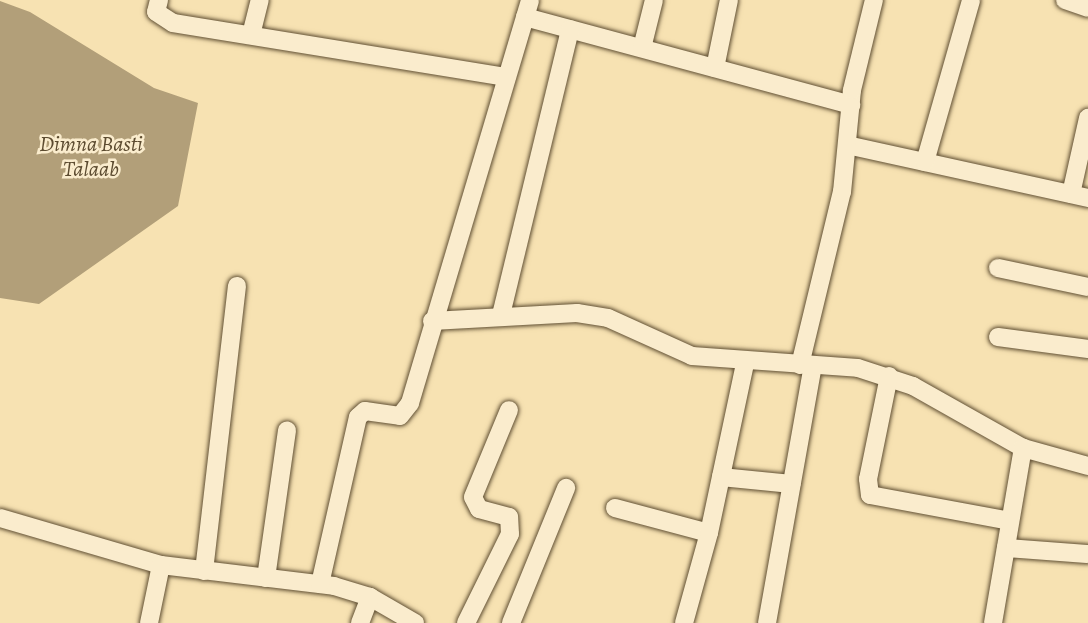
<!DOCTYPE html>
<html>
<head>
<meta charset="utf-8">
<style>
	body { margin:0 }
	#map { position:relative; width:1088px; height:623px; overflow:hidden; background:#f7e2b2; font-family:Alegreya,serif }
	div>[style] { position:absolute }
	.water>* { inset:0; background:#b29f79 }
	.roads { filter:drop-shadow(0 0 2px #604f33) drop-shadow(0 0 2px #604f33) }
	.minor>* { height:18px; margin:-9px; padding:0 9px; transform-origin:9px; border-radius:9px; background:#faeccd }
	span { translate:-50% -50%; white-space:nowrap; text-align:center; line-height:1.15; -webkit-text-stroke:5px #faeccd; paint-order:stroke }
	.water-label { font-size:22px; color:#5c4b30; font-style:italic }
</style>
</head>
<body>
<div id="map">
	<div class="water">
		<i style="clip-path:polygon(0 1px,30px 12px,154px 88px,198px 103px,178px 206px,39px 304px,0 298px)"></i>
	</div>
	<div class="roads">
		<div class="minor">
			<i style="left:159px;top:0;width:12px;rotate:104deg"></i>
			<i style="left:156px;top:12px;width:20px;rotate:33deg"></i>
			<i style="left:173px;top:23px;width:338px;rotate:9.2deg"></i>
			<i style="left:1065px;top:0;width:24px;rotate:19deg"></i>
			<i style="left:525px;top:17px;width:338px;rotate:15.1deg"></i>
			<i style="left:251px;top:35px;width:36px;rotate:-76deg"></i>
			<i style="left:642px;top:48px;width:49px;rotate:-76deg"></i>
			<i style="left:715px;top:68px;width:69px;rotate:-78.4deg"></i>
			<i style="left:847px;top:145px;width:247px;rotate:12.4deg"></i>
			<i style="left:925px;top:162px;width:168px;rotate:-74.1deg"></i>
			<i style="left:1071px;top:194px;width:78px;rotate:-77.4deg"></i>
			<i style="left:998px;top:268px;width:92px;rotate:11.9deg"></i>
			<i style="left:501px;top:315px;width:294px;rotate:-76.4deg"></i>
			<i style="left:432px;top:321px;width:145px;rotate:-3.2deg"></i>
			<i style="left:577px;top:313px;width:31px;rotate:9deg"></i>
			<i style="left:608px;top:318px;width:92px;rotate:24.3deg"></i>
			<i style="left:692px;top:356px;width:166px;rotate:4.1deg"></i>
			<i style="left:858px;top:368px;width:58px;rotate:18.1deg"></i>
			<i style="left:913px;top:386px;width:126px;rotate:29.4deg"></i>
			<i style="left:1023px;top:448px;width:67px;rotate:15.5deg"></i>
			<i style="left:998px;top:337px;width:91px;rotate:7.6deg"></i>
			<i style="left:800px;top:365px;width:178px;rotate:-76.4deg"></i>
			<i style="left:842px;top:192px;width:102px;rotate:-84.4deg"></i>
			<i style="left:852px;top:90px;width:93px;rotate:-76.3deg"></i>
			<i style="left:889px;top:376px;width:105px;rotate:101.5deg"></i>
			<i style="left:868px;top:479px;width:16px;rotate:83deg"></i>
			<i style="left:870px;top:495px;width:142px;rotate:10.5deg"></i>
			<i style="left:721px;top:477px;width:71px;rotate:5.6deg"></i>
			<i style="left:615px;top:508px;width:97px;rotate:14.9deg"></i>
			<i style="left:0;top:518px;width:168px;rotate:16.3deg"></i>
			<i style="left:161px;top:565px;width:174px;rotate:6.9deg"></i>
			<i style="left:334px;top:586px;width:38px;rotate:17deg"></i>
			<i style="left:370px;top:597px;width:52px;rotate:30deg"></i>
			<i style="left:1006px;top:548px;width:82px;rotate:4.2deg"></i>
			<i style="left:204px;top:571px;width:287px;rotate:-83.4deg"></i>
			<i style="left:266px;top:578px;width:149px;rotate:-81.9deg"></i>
			<i style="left:320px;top:584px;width:171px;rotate:-77.2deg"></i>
			<i style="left:358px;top:417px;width:9px;rotate:-41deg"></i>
			<i style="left:365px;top:411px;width:35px;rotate:8deg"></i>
			<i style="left:400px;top:416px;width:16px;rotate:-52deg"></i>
			<i style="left:410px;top:403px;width:420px;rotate:-73.4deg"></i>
			<i style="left:149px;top:623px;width:59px;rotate:-78.3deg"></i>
			<i style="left:360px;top:623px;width:28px;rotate:-69deg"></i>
			<i style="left:466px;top:623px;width:99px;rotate:-63.7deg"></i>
			<i style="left:510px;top:534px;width:17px;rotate:-93deg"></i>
			<i style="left:509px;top:517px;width:31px;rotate:-165deg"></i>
			<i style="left:479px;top:509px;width:13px;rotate:-117deg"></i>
			<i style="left:473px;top:497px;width:94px;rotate:-67.5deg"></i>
			<i style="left:511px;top:623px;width:146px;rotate:-67.8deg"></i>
			<i style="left:684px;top:623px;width:93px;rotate:-74.5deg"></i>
			<i style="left:709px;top:533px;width:174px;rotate:-78deg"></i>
			<i style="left:767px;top:623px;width:262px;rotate:-79.9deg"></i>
			<i style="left:993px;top:623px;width:178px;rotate:-80.3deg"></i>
		</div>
	</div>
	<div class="water-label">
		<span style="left:91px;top:157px">Dimna Basti<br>Talaab</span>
	</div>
</div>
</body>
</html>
